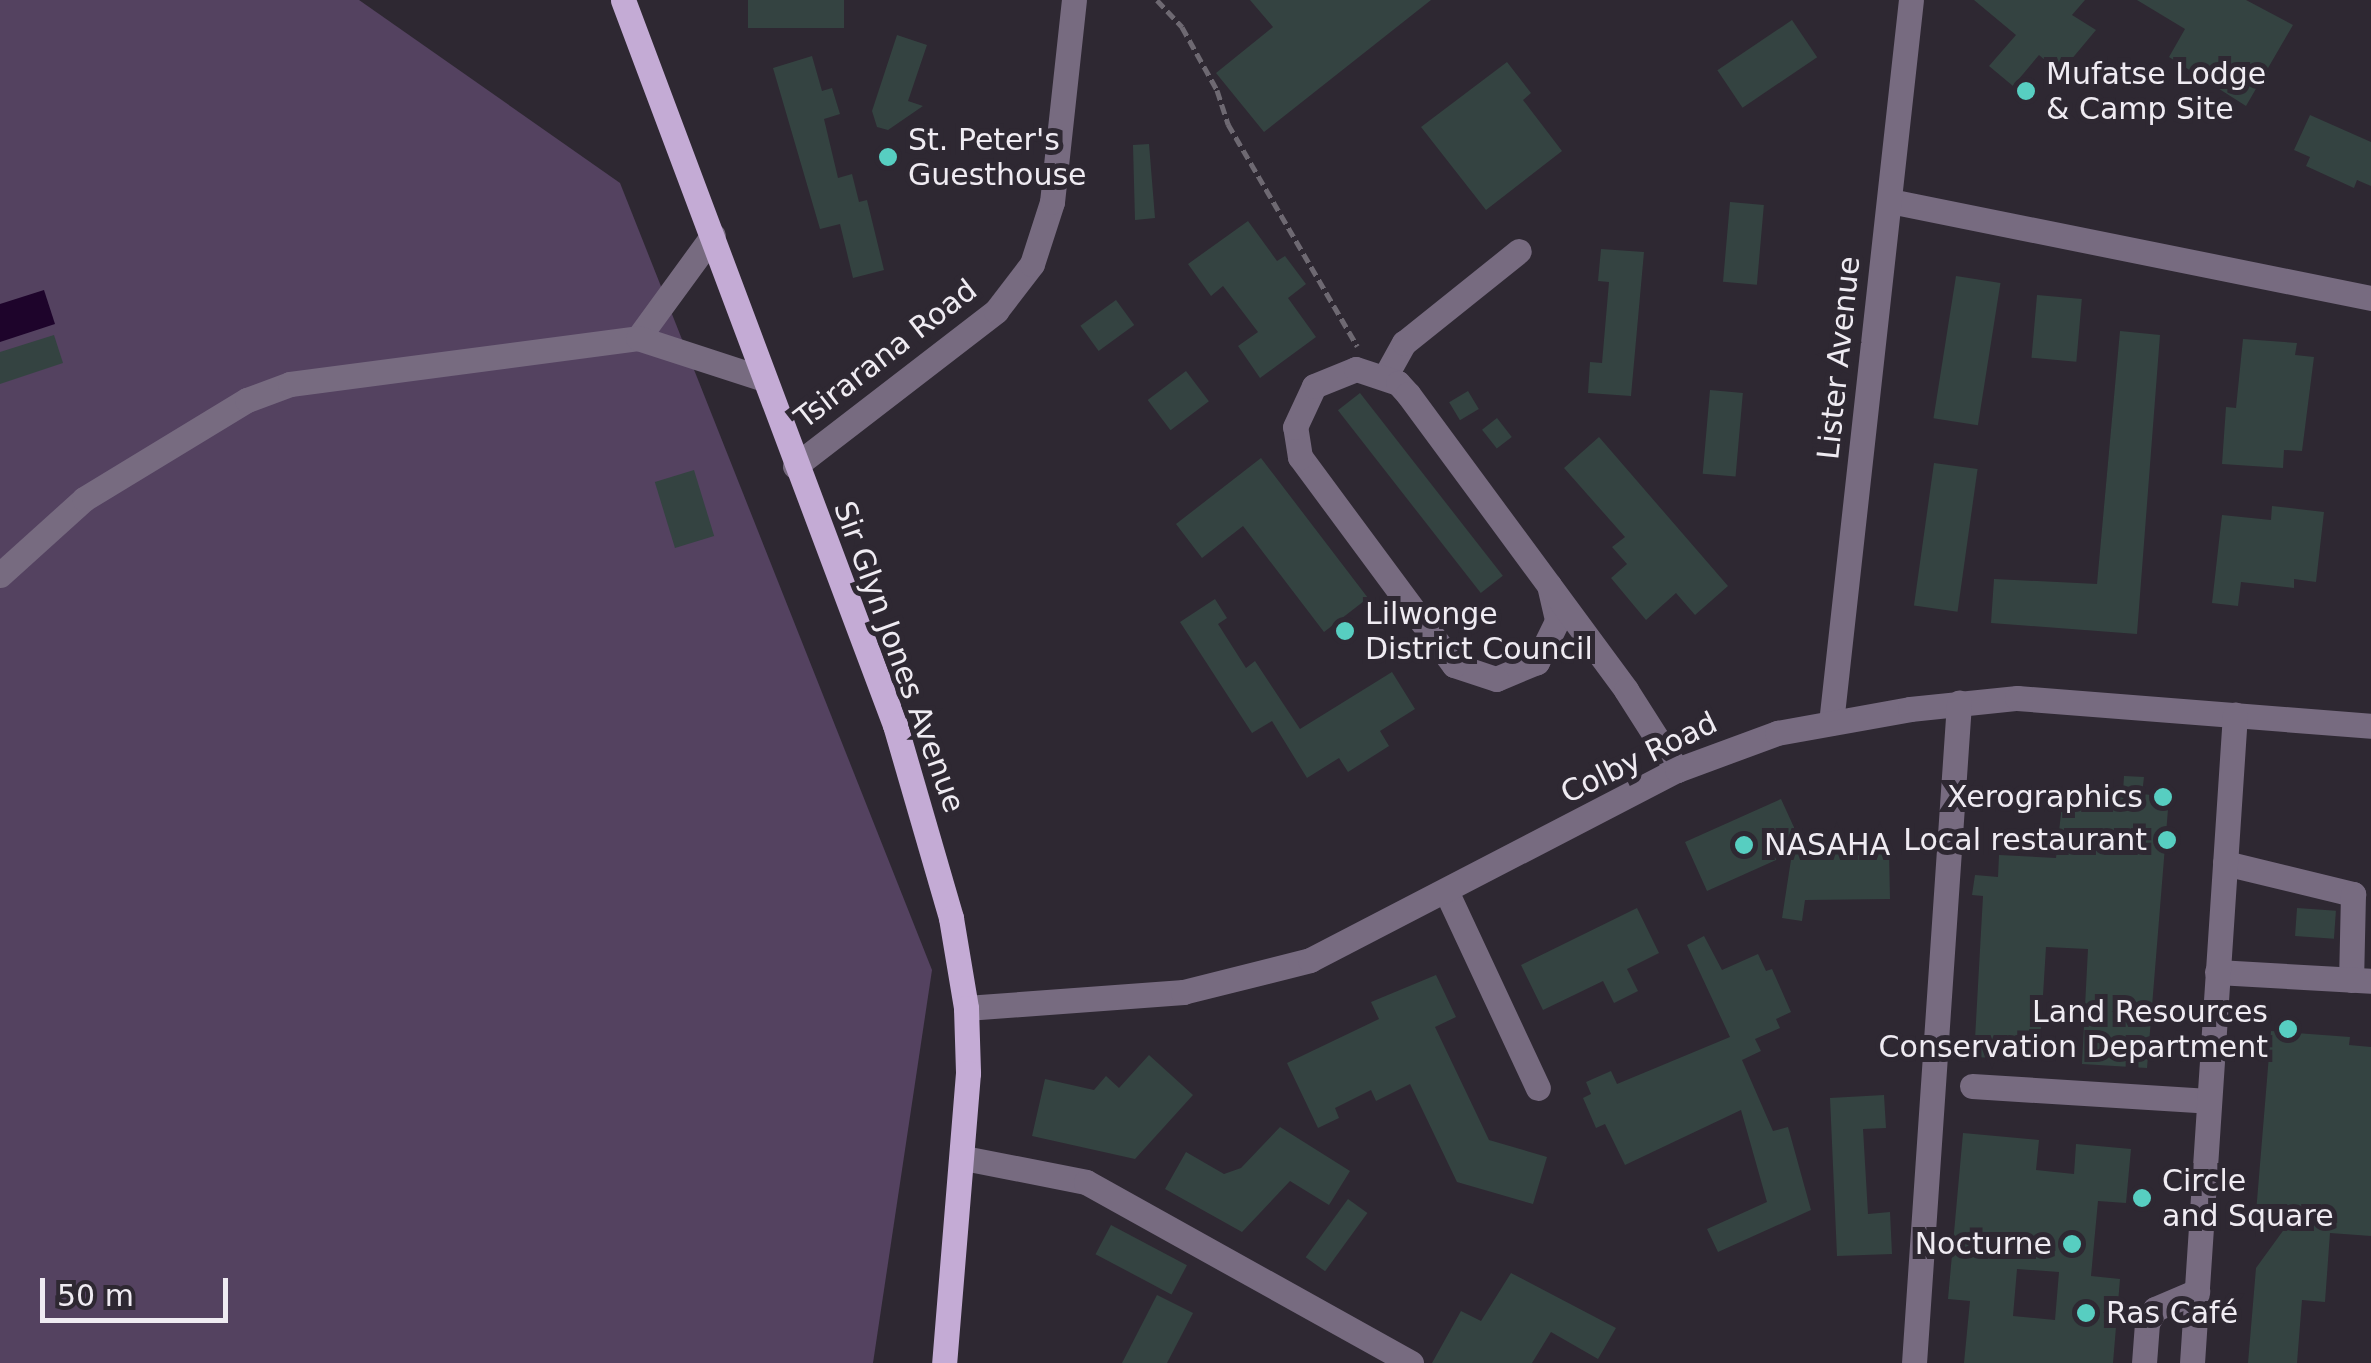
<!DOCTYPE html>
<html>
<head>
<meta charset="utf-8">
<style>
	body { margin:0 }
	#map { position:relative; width:2371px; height:1363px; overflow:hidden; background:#2e2832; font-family:"DejaVu Sans",sans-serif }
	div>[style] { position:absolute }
	.green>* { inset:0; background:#544260 }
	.water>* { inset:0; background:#1e042b }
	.building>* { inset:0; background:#344341; transform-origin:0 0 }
	.path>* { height:5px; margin-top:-2.5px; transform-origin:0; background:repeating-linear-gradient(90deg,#6e6972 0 10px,transparent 0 15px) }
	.minor>* { height:25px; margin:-12.5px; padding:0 12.5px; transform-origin:12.5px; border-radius:12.5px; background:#776b80 }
	.major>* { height:25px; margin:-12.5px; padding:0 12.5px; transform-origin:12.5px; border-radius:12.5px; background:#c4abd5 }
	.dots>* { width:28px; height:28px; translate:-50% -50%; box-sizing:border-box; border:5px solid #2e2832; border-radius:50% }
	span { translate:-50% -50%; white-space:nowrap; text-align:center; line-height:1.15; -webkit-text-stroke:10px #2e2832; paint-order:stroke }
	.poi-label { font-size:30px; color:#efebf2 }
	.left { translate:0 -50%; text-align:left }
	.right { translate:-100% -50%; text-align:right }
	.street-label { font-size:30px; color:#efebf2 }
	.scale { position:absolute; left:40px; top:1278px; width:188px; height:45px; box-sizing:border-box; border:5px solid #efebf2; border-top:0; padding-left:12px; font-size:30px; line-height:35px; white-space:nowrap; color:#efebf2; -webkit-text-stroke:8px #2e2832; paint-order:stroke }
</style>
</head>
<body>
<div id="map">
	<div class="green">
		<i style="clip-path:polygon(0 0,359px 0,620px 183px,932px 970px,873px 1363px,0 1363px)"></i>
	</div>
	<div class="water">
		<i style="clip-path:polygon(44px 290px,55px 324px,0 342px,0 304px)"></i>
	</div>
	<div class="building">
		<i style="left:748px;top:0;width:96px;height:28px"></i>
		<i style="clip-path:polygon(1250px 0,1431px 0,1264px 132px,1216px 73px,1273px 27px)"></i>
		<i style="clip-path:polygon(1974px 0,2085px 0,2072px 15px,2096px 30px,2060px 73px,2039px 55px,2013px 86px,1989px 66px,2016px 35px)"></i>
		<i style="clip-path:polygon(2137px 0,2246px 0,2293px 25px,2246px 106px,2169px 57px,2185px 29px)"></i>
		<i style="left:1792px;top:20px;width:45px;height:90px;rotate:56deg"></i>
		<i style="clip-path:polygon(897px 35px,927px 45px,908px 101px,923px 106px,888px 130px,877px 127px,872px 111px)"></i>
		<i style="clip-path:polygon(812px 56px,822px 91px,832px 88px,840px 114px,824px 119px,838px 178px,852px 174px,859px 202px,867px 200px,884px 270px,853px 278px,840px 224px,820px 229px,773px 68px)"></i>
		<i style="clip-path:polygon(1507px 62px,1531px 93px,1523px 100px,1562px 151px,1486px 210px,1421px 127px)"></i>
		<i style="clip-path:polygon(2310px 115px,2371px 142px,2371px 186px,2357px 180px,2354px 188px,2306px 166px,2310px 157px,2294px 150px)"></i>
		<i style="clip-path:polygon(1149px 144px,1155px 218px,1135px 220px,1133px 145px)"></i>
		<i style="left:1730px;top:202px;width:34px;height:80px;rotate:5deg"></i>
		<i style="clip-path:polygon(1248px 221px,1277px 261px,1285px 256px,1306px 284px,1288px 298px,1316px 337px,1260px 378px,1238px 346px,1258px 332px,1223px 286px,1211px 296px,1188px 264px)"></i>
		<i style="clip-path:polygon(1601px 249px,1644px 252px,1631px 396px,1588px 393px,1590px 362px,1602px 363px,1609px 282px,1598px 281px)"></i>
		<i style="left:1956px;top:276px;width:45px;height:144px;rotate:9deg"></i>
		<i style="left:2037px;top:295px;width:45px;height:63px;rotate:5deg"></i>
		<i style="left:1116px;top:300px;width:31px;height:44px;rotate:54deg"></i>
		<i style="clip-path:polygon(2120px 331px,2160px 335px,2137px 634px,1991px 623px,1994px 579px,2097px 584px)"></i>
		<i style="clip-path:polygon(54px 335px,63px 363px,0 384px,0 352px)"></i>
		<i style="clip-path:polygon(2243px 339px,2297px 343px,2295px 355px,2314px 357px,2302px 451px,2284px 450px,2283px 468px,2222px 464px,2226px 407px,2236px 408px)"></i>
		<i style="left:1186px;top:371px;width:38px;height:48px;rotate:53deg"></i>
		<i style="left:1710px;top:390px;width:33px;height:84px;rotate:5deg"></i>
		<i style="left:1468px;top:391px;width:21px;height:22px;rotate:59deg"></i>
		<i style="left:1360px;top:393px;width:232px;height:28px;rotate:52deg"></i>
		<i style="left:1497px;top:418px;width:24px;height:19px;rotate:52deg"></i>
		<i style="clip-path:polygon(1599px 437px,1728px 586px,1695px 615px,1676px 593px,1646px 620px,1611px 578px,1627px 564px,1612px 547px,1625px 537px,1564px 468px)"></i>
		<i style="clip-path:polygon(1261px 458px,1368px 598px,1324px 632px,1243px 526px,1202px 558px,1176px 524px)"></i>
		<i style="left:1934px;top:463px;width:44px;height:144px;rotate:8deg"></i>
		<i style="left:694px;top:470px;width:69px;height:41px;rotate:73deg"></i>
		<i style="clip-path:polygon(2272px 506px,2324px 512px,2316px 582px,2294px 579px,2294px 588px,2241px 582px,2238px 606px,2212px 603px,2222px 515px,2271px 520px)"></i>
		<i style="clip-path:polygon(1215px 599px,1227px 618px,1218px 624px,1246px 668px,1255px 661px,1300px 729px,1392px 672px,1415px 709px,1380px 731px,1389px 746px,1348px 772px,1339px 758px,1307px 778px,1272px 721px,1252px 733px,1180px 622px)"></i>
		<i style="clip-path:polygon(2124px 776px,2144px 777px,2142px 794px,2169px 797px,2147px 1068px,2082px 1064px,2088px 949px,2046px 947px,2039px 1060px,1974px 1057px,1983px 896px,1972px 895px,1975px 875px,1998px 877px,1999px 855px,2056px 858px,2064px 787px,2123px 792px)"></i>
		<i style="clip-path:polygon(1781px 799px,1803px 847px,1870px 857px,1870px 851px,1889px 852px,1890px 899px,1805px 900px,1802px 921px,1782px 918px,1792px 853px,1707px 891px,1685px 842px)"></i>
		<i style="clip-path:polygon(1637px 908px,1659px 953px,1627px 969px,1638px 991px,1614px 1003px,1603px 981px,1543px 1010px,1521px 965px)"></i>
		<i style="left:2297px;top:908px;width:39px;height:28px;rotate:4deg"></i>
		<i style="clip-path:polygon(1704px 936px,1722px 970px,1758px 954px,1766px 971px,1772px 969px,1791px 1012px,1776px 1019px,1780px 1028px,1755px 1039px,1761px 1051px,1742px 1060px,1773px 1131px,1788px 1127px,1811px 1210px,1718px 1252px,1707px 1229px,1767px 1202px,1741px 1110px,1625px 1165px,1605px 1124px,1596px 1128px,1583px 1098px,1591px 1094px,1586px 1082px,1611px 1071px,1617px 1084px,1730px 1037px,1687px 945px)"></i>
		<i style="clip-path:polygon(1436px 975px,1456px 1017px,1435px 1027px,1489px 1140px,1547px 1157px,1533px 1204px,1457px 1182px,1410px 1084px,1376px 1101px,1371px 1090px,1335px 1108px,1339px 1118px,1318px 1128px,1287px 1063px,1379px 1019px,1371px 1002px)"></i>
		<i style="clip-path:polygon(2271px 1031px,2350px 1037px,2349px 1045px,2371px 1047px,2371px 1236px,2330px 1233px,2325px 1302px,2302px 1300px,2297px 1363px,2248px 1363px,2256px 1268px,2285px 1228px,2255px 1225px)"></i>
		<i style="clip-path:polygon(1149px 1055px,1193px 1095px,1135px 1159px,1032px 1136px,1045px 1079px,1094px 1090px,1106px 1076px,1119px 1088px)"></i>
		<i style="clip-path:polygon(1884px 1095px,1886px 1128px,1863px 1129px,1868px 1214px,1890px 1212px,1892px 1254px,1837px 1256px,1830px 1098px)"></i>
		<i style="clip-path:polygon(1280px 1127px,1350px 1171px,1329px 1205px,1290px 1181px,1242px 1232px,1165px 1189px,1186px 1152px,1224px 1174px,1241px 1168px)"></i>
		<i style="clip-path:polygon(evenodd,1963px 1133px,2039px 1140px,2036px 1170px,2074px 1174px,2076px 1144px,2131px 1149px,2126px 1203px,2098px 1201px,2091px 1276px,2120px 1279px,2113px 1363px,1964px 1363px,1970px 1301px,1948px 1299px,1963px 1133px,2017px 1269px,2059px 1272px,2055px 1320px,2013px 1316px,2017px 1269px)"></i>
		<i style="left:1348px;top:1199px;width:24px;height:72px;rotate:36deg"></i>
		<i style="left:1111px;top:1225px;width:86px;height:33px;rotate:28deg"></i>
		<i style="clip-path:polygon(1511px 1273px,1616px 1328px,1598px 1359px,1551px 1332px,1532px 1363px,1432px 1363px,1461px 1311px,1481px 1321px)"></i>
		<i style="clip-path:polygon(1157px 1295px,1193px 1313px,1167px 1363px,1122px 1363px)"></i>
	</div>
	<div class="path">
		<i style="left:1157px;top:0;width:37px;rotate:47deg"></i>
		<i style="left:1182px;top:27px;width:72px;rotate:60.9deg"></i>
		<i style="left:1217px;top:90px;width:36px;rotate:72deg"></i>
		<i style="left:1228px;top:124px;width:257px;rotate:59.8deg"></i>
	</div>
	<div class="minor">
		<i style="left:1890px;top:201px;width:491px;rotate:11.4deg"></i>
		<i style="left:638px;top:338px;width:127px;rotate:-53.9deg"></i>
		<i style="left:1386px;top:375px;width:37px;rotate:-61deg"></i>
		<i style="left:1404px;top:343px;width:147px;rotate:-38.7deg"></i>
		<i style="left:795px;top:466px;width:254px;rotate:-37.6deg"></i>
		<i style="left:996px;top:311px;width:59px;rotate:-52.5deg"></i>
		<i style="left:1032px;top:264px;width:65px;rotate:-72.1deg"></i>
		<i style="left:1052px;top:202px;width:203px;rotate:-83.8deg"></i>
		<i style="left:0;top:575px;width:113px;rotate:-42.1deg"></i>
		<i style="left:84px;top:499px;width:191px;rotate:-31.3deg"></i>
		<i style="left:247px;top:400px;width:46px;rotate:-20.4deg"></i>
		<i style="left:290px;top:384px;width:351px;rotate:-7.5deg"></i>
		<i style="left:638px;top:338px;width:133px;rotate:18deg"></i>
		<i style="left:1549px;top:585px;width:37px;rotate:77deg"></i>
		<i style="left:1557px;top:621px;width:46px;rotate:116deg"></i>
		<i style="left:1537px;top:662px;width:44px;rotate:157.5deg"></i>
		<i style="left:1496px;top:679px;width:44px;rotate:-161.6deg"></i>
		<i style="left:1454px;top:665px;width:259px;rotate:-126.5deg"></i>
		<i style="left:1300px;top:457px;width:30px;rotate:-99deg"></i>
		<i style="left:1295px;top:427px;width:45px;rotate:-65.1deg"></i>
		<i style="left:1314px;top:386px;width:45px;rotate:-22deg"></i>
		<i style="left:1356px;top:369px;width:44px;rotate:18.4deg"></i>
		<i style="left:1398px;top:383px;width:15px;rotate:48deg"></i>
		<i style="left:1408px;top:394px;width:368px;rotate:53.6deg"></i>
		<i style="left:1626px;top:690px;width:95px;rotate:57.5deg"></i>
		<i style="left:1831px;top:723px;width:727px;rotate:-83.69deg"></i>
		<i style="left:2225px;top:863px;width:132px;rotate:13.6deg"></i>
		<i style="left:2353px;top:894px;width:86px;rotate:91.3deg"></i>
		<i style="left:1447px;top:893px;width:215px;rotate:65deg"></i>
		<i style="left:2217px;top:972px;width:154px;rotate:3.3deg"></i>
		<i style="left:966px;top:1008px;width:218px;rotate:-4.2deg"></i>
		<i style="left:1183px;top:992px;width:131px;rotate:-14.1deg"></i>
		<i style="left:1310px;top:960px;width:413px;rotate:-27.4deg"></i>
		<i style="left:1677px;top:770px;width:107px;rotate:-20.3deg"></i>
		<i style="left:1777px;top:733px;width:135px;rotate:-10.2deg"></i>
		<i style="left:1910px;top:709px;width:108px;rotate:-5.9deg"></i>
		<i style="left:2017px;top:698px;width:355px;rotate:4.5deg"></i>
		<i style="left:1972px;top:1086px;width:237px;rotate:3.6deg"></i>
		<i style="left:964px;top:1158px;width:124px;rotate:11.1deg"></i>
		<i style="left:1086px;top:1182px;width:372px;rotate:29.1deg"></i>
		<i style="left:1914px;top:1363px;width:662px;rotate:-86.1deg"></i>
		<i style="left:2144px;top:1363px;width:40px;rotate:-85.7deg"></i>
		<i style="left:2147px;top:1323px;width:16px;rotate:-60deg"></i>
		<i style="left:2155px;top:1309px;width:46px;rotate:-23.2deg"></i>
		<i style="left:2192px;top:1363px;width:650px;rotate:-86.21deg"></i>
	</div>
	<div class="major">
		<i style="left:623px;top:0;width:774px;rotate:69.44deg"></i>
		<i style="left:895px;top:725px;width:201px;rotate:73.8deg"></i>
		<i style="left:951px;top:918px;width:91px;rotate:80.5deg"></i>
		<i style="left:966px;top:1008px;width:65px;rotate:88.2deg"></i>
		<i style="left:968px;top:1073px;width:291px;rotate:94.7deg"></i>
	</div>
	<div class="dots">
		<i style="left:2026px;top:91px;background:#57cec1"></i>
		<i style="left:888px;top:157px;background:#57cec1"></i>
		<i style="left:1345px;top:631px;background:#57cec1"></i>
		<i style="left:2163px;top:797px;background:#57cec1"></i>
		<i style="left:2167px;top:840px;background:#57cec1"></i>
		<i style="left:1744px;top:845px;background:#57cec1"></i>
		<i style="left:2288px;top:1029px;background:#57cec1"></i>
		<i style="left:2142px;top:1198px;background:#57cec1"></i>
		<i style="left:2072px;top:1244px;background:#57cec1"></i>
		<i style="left:2086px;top:1313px;background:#57cec1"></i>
	</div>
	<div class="poi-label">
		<span class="left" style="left:2046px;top:91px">Mufatse Lodge<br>&amp; Camp Site</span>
		<span class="left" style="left:908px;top:157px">St. Peter's<br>Guesthouse</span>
		<span class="left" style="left:1365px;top:631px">Lilwonge<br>District Council</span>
		<span class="right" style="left:2143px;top:797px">Xerographics</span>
		<span class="right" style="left:2147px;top:840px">Local restaurant</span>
		<span class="left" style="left:1764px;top:845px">NASAHA</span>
		<span class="right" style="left:2268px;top:1029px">Land Resources<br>Conservation Department</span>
		<span class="left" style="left:2162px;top:1198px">Circle<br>and Square</span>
		<span class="right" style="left:2052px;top:1244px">Nocturne</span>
		<span class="left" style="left:2106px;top:1313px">Ras Café</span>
	</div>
	<div class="street-label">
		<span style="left:886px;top:354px;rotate:-38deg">Tsirarana Road</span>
		<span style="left:1839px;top:358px;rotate:-84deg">Lister Avenue</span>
		<span style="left:899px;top:657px;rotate:70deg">Sir Glyn Jones Avenue</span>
		<span style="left:1639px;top:758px;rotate:-26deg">Colby Road</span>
	</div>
	<div class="scale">50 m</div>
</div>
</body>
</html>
